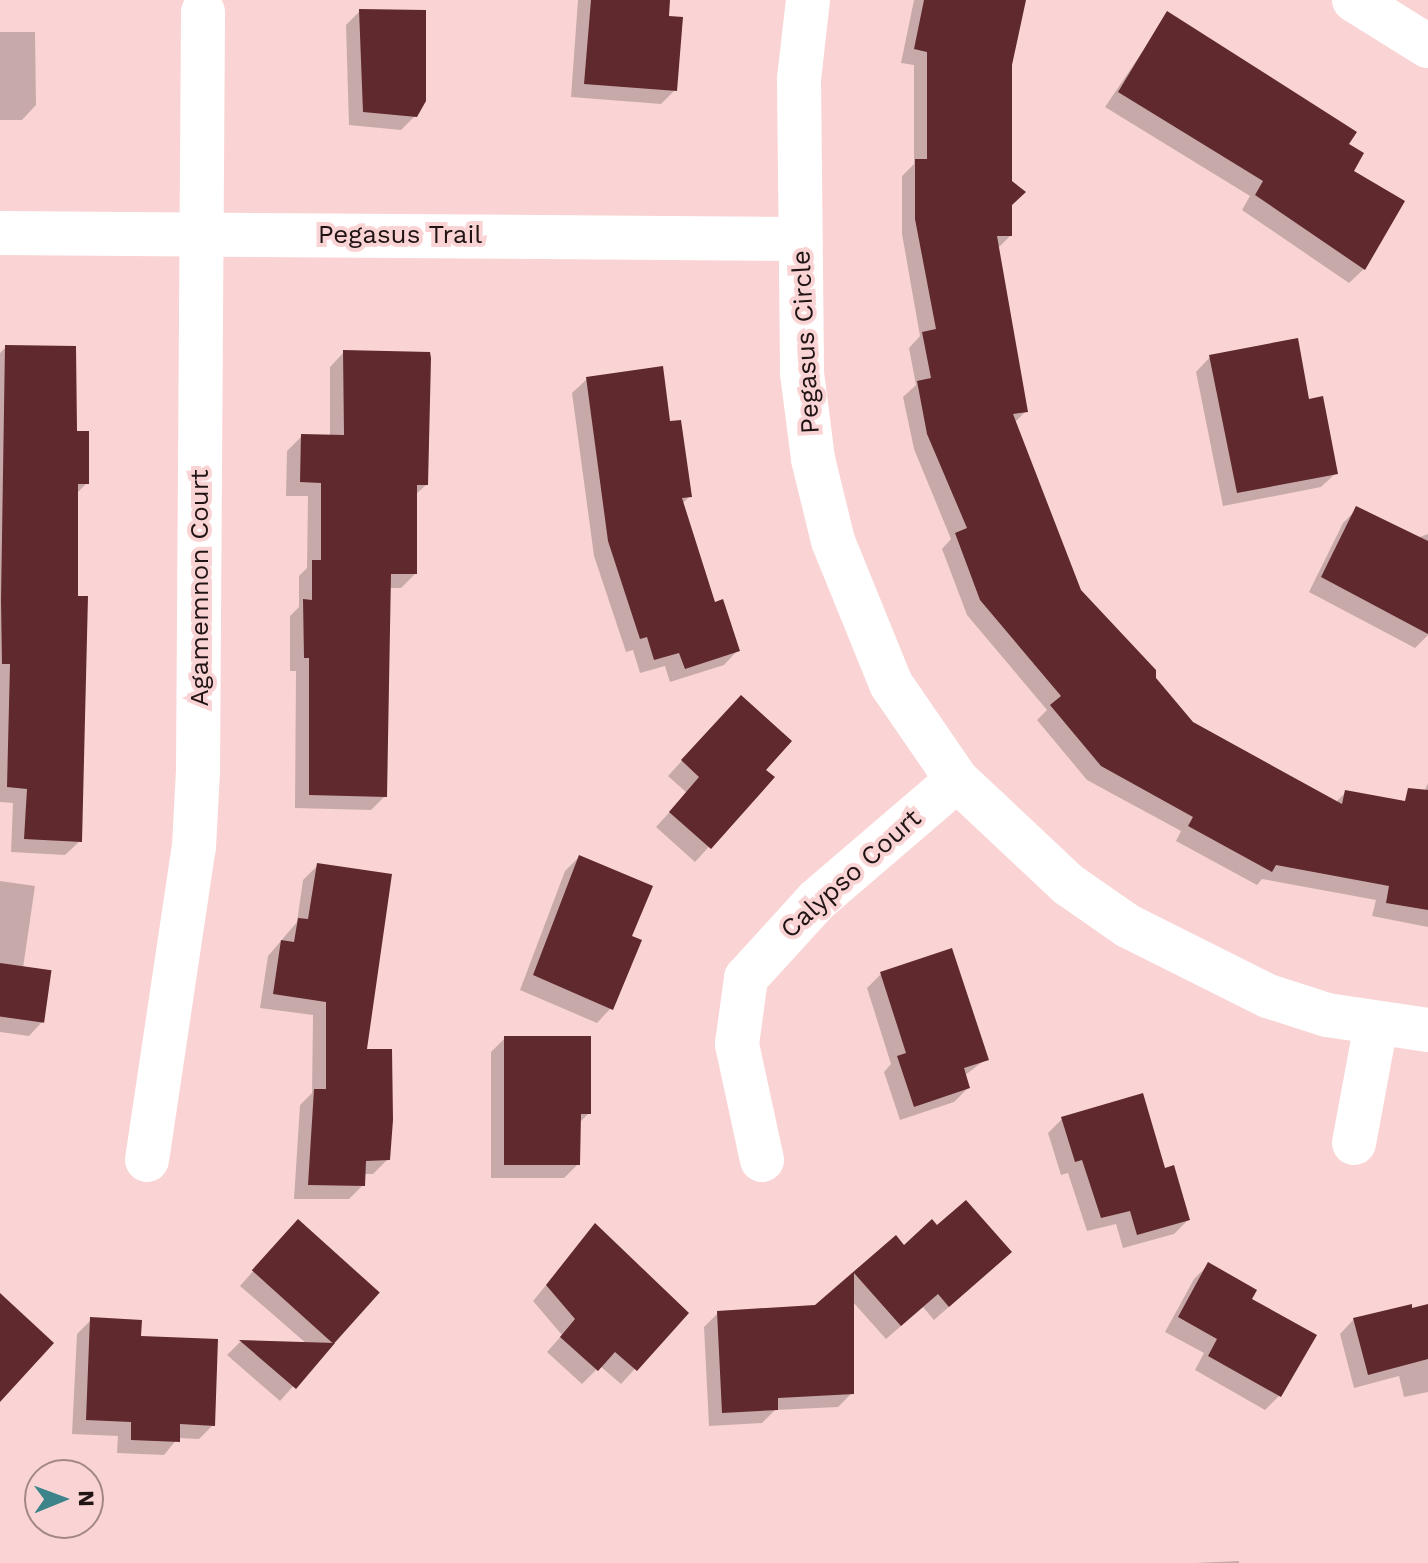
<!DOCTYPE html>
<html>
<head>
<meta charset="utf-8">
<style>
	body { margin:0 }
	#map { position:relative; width:1428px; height:1563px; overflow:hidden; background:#fad4d4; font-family:"Work Sans",sans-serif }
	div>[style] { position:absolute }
	.shadow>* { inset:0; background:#0003 }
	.building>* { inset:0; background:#5f292e; transform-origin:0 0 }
	.minor>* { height:44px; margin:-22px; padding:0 22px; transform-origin:22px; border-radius:22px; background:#fff }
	span { translate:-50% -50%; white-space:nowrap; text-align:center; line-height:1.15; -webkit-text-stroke:8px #fad4d4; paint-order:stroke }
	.street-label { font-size:26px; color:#211414 }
	.north { position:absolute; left:24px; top:1459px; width:80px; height:80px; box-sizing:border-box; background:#fad4d4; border:2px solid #a38787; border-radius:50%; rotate:89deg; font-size:22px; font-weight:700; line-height:32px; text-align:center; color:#211414 }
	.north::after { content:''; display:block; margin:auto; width:28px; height:36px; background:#3c848a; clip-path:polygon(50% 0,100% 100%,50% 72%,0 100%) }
</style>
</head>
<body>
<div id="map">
	<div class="shadow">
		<i style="clip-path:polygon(578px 0,668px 0,675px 90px,661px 104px,571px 97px)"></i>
		<i style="clip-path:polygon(914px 0,1024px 0,1010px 65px,1010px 236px,997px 249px,1026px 411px,1014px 423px,1080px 591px,1192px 724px,1335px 803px,1346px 792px,1418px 806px,1428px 783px,1428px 927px,1372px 916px,1376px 900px,1262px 879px,1257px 885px,1176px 841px,1181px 831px,1087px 780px,1037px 720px,1047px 710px,967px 615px,942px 549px,951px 539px,914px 449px,903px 397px,916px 385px,909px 348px,920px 336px,902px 234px,902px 176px,914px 164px,914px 65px,901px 63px)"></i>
		<i style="clip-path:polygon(360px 11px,415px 116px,401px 130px,349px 125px,346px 25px)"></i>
		<i style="clip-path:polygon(1168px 14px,1346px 145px,1364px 269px,1349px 283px,1242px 210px,1250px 196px,1105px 107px)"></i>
		<i style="clip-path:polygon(0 32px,35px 32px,36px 105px,22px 120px,0 120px)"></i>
		<i style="clip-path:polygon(6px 347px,75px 433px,87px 483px,76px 494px,80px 841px,65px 855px,11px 852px,13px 803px,0 802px,0 353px)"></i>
		<i style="clip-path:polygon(344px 352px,426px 485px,415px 495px,415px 574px,401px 588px,388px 588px,385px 796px,371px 810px,295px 808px,296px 671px,290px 671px,290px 616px,299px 607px,299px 576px,307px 568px,308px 496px,286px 496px,287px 451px,301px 437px,330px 437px,330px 367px)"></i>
		<i style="clip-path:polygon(1210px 357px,1307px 402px,1336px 473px,1321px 487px,1223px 506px,1196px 372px)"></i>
		<i style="clip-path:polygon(587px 379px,668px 424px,690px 496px,682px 504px,714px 605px,738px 650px,724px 665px,670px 682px,665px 666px,640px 673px,633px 650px,626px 652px,594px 556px,572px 393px)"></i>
		<i style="clip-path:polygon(1357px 509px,1417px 538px,1428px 534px,1428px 635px,1415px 648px,1309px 592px,1343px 523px)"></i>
		<i style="clip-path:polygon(727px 711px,772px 778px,695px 862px,656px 827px,687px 793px,668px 776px)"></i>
		<i style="clip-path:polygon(579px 857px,611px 1008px,597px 1023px,520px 990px,565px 871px)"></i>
		<i style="clip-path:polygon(317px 866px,388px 1159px,373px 1174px,363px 1174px,363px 1185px,349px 1199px,294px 1199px,300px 1105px,312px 1093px,313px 1015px,260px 1008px,268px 956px,297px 922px,303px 880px)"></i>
		<i style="clip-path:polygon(0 881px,35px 886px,23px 968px,43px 1021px,29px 1036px,0 1032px)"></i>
		<i style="clip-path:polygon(881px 974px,986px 1059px,964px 1076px,968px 1088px,954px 1102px,900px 1120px,884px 1072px,891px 1064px,867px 988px)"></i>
		<i style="clip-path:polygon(505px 1038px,589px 1113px,578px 1124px,578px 1164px,564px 1178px,491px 1178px,491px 1052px)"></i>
		<i style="clip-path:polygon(1062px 1119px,1164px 1171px,1188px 1220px,1174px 1234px,1123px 1248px,1116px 1224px,1087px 1231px,1068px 1173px,1061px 1175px,1048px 1133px)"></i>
		<i style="clip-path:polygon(595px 1226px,686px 1313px,621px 1384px,600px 1366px,582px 1384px,547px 1352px,562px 1335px,533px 1301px)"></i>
		<i style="clip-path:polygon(937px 1228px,995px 1266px,934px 1320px,923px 1307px,886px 1339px,852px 1301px,852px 1393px,838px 1407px,775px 1410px,762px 1423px,709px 1426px,704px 1327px,718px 1313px,816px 1307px,895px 1238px,904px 1248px)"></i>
		<i style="clip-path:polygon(284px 1236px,377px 1292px,280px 1401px,227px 1355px,240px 1342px,307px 1344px,240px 1286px)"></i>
		<i style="clip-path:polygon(1208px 1265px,1249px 1300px,1279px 1396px,1265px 1410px,1195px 1370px,1204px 1353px,1165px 1332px,1194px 1279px)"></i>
		<i style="clip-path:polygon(1428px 1306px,1428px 1392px,1404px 1397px,1399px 1376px,1354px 1388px,1340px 1334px,1354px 1319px)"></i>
		<i style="clip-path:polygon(91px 1320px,139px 1338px,213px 1425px,199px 1439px,178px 1438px,164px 1455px,117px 1453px,118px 1436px,72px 1434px,77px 1334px)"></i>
		<i style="clip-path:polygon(1239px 1561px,1239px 1563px,1195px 1563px)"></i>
	</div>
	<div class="building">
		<i style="clip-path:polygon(591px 0,670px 0,669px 16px,683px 17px,677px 91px,584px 84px)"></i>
		<i style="clip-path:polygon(924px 0,1026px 0,1012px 65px,1012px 181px,1026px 192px,1012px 205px,1012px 236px,997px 236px,1028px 412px,1013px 414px,1081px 590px,1156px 670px,1156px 678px,1193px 722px,1342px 804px,1345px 790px,1405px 801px,1408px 788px,1428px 790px,1428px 910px,1386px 903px,1389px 886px,1276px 865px,1272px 872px,1188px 826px,1193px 817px,1101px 766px,1050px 705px,1061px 696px,980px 600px,955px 533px,967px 528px,927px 434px,917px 381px,931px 378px,922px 332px,936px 329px,915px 219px,915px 159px,927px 159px,927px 52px,914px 49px)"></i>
		<i style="clip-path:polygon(359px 9px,426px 10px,426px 101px,417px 117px,363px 112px)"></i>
		<i style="clip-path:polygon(1167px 11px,1357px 132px,1349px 144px,1364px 153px,1354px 171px,1405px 201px,1365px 270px,1255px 195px,1263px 181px,1118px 92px)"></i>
		<i style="clip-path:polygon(1298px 338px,1309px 399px,1323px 396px,1338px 474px,1237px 493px,1209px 355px)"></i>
		<i style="clip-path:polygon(5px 345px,76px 346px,77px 431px,89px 431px,89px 484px,78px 484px,78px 596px,88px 596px,82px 842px,24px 839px,27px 789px,7px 787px,10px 664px,2px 664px,1px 601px)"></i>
		<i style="clip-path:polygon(343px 350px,430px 352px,431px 358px,428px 485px,417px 485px,417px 574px,391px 574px,387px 797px,309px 795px,309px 658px,304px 658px,303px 599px,312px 600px,312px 560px,321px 560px,321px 483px,300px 482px,301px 434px,344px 435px)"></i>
		<i style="clip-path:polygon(663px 366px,670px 421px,681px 420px,692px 497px,682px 498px,715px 602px,723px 599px,740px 651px,685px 669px,679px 653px,654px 660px,647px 637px,640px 639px,608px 541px,586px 377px)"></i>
		<i style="clip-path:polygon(1356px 506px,1428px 541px,1428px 634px,1321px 577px)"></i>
		<i style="clip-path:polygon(741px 695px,792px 741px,766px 770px,775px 777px,711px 849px,669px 812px,699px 777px,681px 760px)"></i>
		<i style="clip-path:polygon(579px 855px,653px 886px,632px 936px,642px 940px,613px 1010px,533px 975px)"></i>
		<i style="clip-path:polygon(317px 863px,392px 874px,367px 1049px,392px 1049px,393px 1120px,390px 1160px,366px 1161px,365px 1186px,308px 1185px,314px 1089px,326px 1089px,326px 1002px,273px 994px,281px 940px,294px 942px,298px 918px,308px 919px)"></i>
		<i style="clip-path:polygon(952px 948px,989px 1060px,964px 1068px,970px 1088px,914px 1107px,897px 1056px,906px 1053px,880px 972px)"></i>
		<i style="left:0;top:963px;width:52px;height:53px;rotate:8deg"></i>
		<i style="clip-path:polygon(504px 1036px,591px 1036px,591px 1114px,581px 1114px,580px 1165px,504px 1165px)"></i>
		<i style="clip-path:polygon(1143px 1093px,1165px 1168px,1174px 1165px,1190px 1220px,1137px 1235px,1130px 1211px,1101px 1218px,1082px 1160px,1075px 1162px,1061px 1117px)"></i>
		<i style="clip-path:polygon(966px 1200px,1012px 1252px,949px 1307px,938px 1294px,901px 1326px,854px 1273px,854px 1394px,778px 1398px,778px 1410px,722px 1413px,717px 1311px,815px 1305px,896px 1235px,904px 1245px,932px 1219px,937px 1225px)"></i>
		<i style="left:298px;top:1219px;width:110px;height:69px;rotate:42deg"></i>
		<i style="clip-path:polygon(595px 1223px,689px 1313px,637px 1371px,615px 1352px,598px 1371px,560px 1337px,575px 1319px,546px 1285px)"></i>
		<i style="clip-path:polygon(1208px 1262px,1257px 1290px,1252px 1299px,1317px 1335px,1281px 1397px,1208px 1356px,1217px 1339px,1178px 1317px)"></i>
		<i style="clip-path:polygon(0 1293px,54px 1343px,0 1402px)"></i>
		<i style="clip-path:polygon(1412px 1304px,1412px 1308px,1428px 1304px,1428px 1359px,1368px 1375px,1353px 1318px)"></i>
		<i style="clip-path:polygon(90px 1317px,142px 1320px,141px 1336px,218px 1339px,215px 1426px,180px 1424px,180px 1442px,131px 1440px,131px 1422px,86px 1420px)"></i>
		<i style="clip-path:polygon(239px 1340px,335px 1343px,296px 1389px)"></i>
	</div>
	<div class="minor">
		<i style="left:808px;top:0;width:80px;rotate:96.5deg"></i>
		<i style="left:799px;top:79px;width:294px;rotate:89.4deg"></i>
		<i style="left:802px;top:373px;width:87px;rotate:82.7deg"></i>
		<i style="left:813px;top:459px;width:84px;rotate:76.3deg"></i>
		<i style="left:833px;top:541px;width:154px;rotate:67.9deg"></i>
		<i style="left:891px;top:684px;width:116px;rotate:55.5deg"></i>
		<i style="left:957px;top:780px;width:154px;rotate:43.2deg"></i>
		<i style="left:1069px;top:885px;width:72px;rotate:34.8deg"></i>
		<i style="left:1128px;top:926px;width:157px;rotate:26.6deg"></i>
		<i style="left:1268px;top:996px;width:62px;rotate:17.9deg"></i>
		<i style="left:1327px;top:1015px;width:102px;rotate:8.4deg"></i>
		<i style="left:1354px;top:0;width:87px;rotate:31.9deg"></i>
		<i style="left:0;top:233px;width:800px;rotate:0.43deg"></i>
		<i style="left:1354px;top:1143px;width:121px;rotate:-79.5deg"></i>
		<i style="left:147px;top:1160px;width:317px;rotate:-81.5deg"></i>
		<i style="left:194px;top:847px;width:76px;rotate:-87deg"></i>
		<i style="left:198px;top:771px;width:759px;rotate:-89.62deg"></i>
		<i style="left:762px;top:1160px;width:119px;rotate:-102.2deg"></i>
		<i style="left:737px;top:1044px;width:67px;rotate:-82.2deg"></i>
		<i style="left:746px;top:978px;width:105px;rotate:-47.7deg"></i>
		<i style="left:817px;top:900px;width:184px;rotate:-40.6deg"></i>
	</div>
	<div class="street-label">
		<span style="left:400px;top:235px">Pegasus Trail</span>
		<span style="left:806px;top:342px;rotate:-93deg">Pegasus Circle</span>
		<span style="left:200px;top:588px;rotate:-90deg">Agamemnon Court</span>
		<span style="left:851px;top:874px;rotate:-42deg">Calypso Court</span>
	</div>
	<div class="north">N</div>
</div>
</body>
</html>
